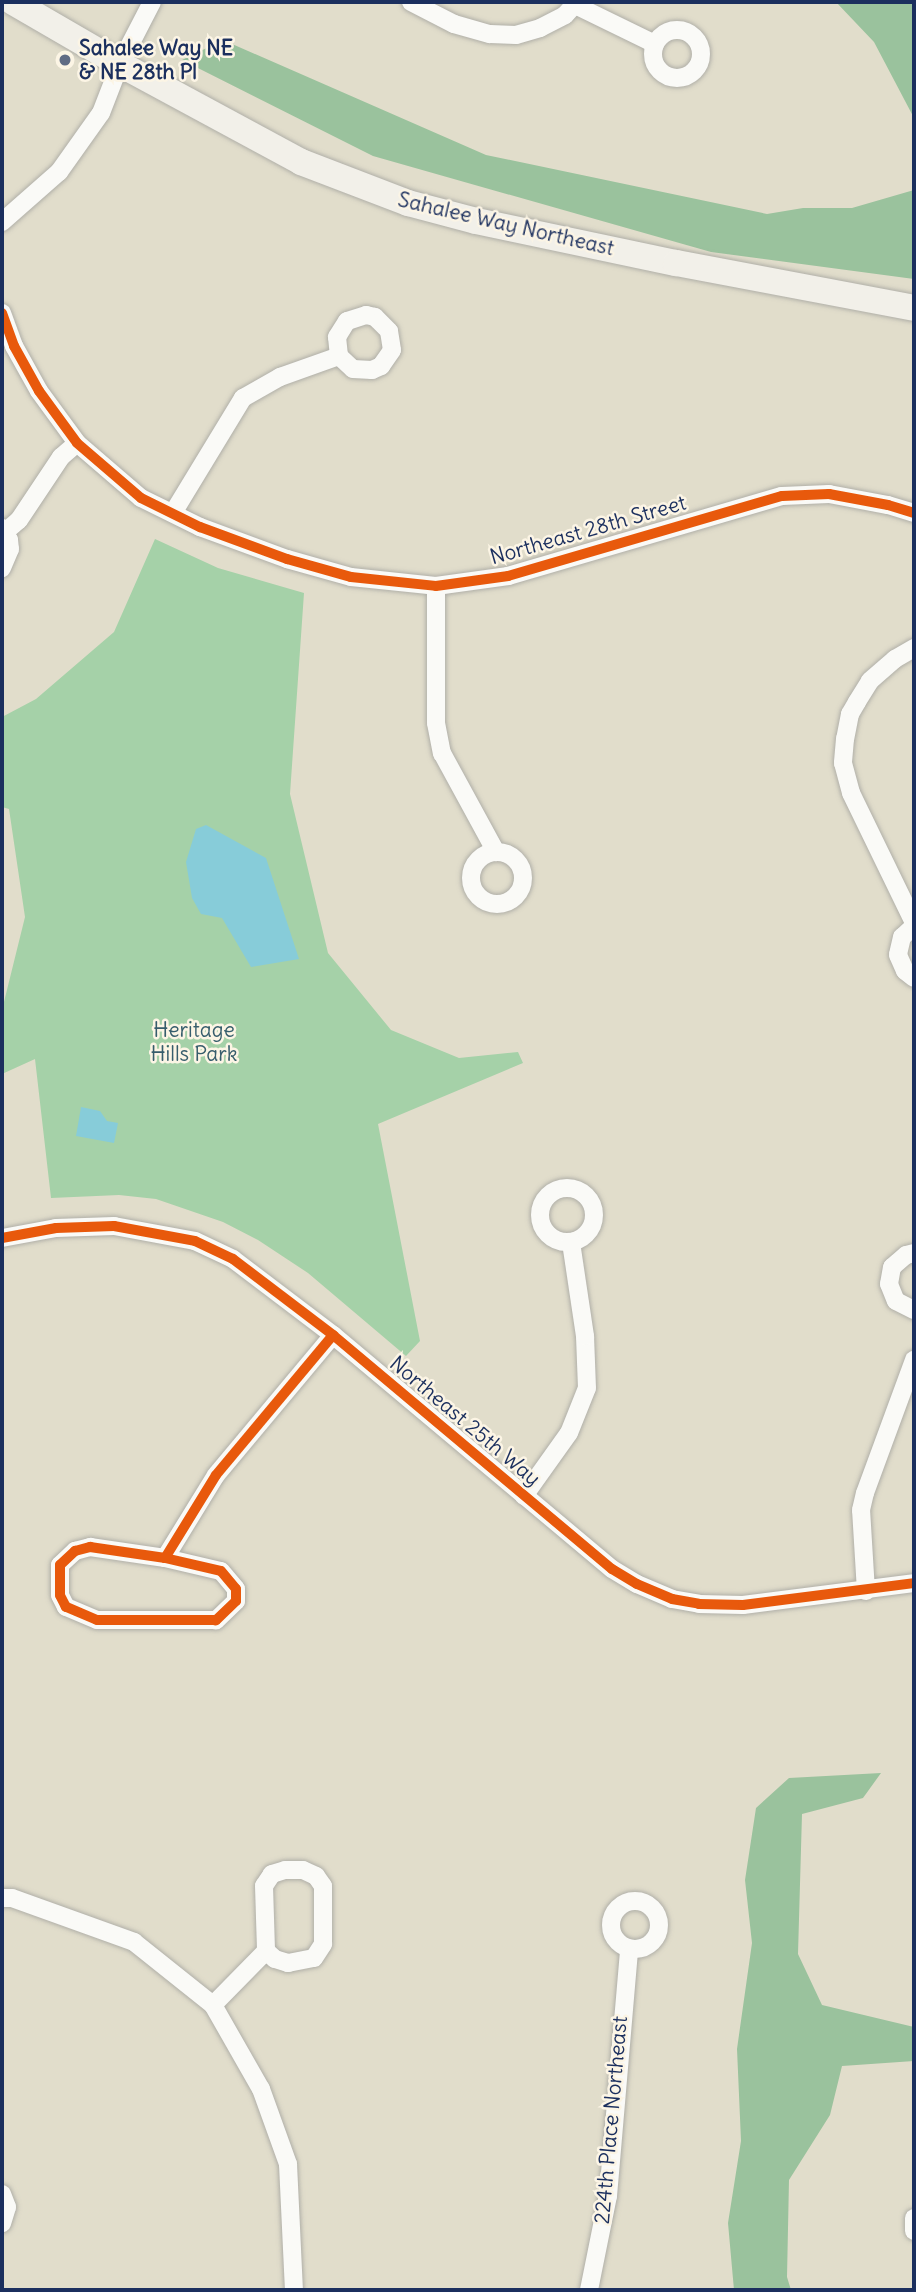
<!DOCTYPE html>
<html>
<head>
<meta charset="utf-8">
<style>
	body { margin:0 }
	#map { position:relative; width:916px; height:2292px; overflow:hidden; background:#e1ddcb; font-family:Delius,sans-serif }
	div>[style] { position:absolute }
	.green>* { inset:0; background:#a5d1a8 }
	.forest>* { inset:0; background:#9ac29d }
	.water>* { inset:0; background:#87ccd9 }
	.roads { filter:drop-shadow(0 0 2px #b0afa8) drop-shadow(0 0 2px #b0afa8) }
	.minor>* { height:18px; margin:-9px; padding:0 9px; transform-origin:9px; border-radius:9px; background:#fafaf7 }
	.minor>.ring { margin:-9px; padding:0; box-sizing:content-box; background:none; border:18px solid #fafaf7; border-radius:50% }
	.secondary>* { height:26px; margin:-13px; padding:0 13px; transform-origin:13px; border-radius:13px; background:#f2f0e9 }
	.cycleway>* { height:10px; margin:-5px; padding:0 5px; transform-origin:5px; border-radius:5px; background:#e8590c }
	.dots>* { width:19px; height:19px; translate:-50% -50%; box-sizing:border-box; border:4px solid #fcf5e5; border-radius:50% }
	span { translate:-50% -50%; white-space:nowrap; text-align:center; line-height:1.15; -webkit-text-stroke:5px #fcf5e5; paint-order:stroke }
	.poi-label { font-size:21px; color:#1b2f5e; font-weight:700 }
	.left { translate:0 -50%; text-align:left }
	.street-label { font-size:21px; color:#1b2f5e }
	.park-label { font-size:21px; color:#365d6c }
	.frame { position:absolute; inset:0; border:4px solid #1b2f5e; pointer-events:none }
</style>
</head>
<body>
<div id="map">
	<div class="green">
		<i style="clip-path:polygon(155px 539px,218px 568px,304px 593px,290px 794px,328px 953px,391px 1030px,459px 1058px,518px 1052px,523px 1063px,378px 1124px,420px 1341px,406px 1356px,308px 1273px,258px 1240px,223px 1222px,156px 1199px,119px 1195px,51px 1198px,35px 1059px,2px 1074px,2px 1010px,25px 917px,9px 809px,2px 807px,2px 717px,36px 699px,114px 632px)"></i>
	</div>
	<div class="forest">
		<i style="clip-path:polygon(836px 2px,914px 2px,914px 118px,874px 42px)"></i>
		<i style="clip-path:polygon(223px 40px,486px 155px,767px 214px,803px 208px,852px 208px,914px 190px,914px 279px,711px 252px,373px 156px,182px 60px)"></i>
		<i style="clip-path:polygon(881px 1773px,863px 1798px,802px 1814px,798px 1954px,822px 2005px,914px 2027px,914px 2061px,842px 2066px,830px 2115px,789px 2180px,787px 2277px,791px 2290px,734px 2290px,728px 2223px,741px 2141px,737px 2049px,752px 1943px,745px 1880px,756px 1808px,789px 1778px)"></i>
	</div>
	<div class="water">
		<i style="clip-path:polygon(206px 825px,266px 858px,299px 959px,251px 967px,222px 918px,201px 914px,192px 898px,186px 862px,196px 829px)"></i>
		<i style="clip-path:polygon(81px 1107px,100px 1111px,107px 1121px,118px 1123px,114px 1143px,76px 1136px)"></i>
	</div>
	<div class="roads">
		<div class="minor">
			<i style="left:411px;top:2px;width:48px;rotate:27.1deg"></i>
			<i style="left:454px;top:24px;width:37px;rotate:16deg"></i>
			<i style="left:490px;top:34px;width:26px;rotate:2deg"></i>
			<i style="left:516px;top:35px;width:25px;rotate:-16deg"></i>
			<i style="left:540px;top:28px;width:28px;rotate:-27deg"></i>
			<i style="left:565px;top:15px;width:18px;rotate:-47deg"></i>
			<i style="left:575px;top:5px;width:89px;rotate:26deg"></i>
			<i class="ring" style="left:653px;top:30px;width:30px;height:30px"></i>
			<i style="left:2px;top:222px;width:76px;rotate:-41.3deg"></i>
			<i style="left:59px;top:172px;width:72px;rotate:-54.6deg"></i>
			<i style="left:101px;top:113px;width:53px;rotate:-68.8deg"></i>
			<i style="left:120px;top:64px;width:70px;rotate:-62.7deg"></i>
			<i style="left:2px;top:313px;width:35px;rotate:70deg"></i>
			<i style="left:14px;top:346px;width:51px;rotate:60.9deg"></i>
			<i style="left:39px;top:391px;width:64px;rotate:53.8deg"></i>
			<i style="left:77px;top:443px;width:84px;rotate:40.7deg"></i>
			<i style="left:141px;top:498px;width:66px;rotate:26.2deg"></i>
			<i style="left:200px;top:527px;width:93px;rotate:20.2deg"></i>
			<i style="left:287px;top:559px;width:66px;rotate:15.7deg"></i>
			<i style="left:351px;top:577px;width:85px;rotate:6deg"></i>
			<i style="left:436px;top:586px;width:73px;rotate:-7.9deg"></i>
			<i style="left:508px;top:576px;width:285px;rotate:-16.3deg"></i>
			<i style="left:782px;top:496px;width:47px;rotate:-2.4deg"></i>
			<i style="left:829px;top:494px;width:60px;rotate:10.6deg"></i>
			<i style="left:888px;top:505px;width:27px;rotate:17deg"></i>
			<i style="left:173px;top:513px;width:135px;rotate:-58.7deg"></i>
			<i style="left:243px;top:398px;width:43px;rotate:-29.6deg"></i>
			<i style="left:280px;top:377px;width:63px;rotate:-19.6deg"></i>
			<i style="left:339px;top:356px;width:19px;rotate:43deg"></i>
			<i style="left:353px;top:369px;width:19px;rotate:3deg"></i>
			<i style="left:372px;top:370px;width:10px;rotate:-24deg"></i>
			<i style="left:381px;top:366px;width:19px;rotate:-55deg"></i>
			<i style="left:392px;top:350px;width:19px;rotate:-99deg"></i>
			<i style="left:389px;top:331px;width:20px;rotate:-135deg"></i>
			<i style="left:375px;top:317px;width:9px;rotate:-167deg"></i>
			<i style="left:366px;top:315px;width:20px;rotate:162deg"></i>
			<i style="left:347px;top:321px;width:19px;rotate:122deg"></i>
			<i style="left:337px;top:337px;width:19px;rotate:84deg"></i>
			<i style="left:2px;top:528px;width:14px;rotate:60deg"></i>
			<i style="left:9px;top:540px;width:9px;rotate:84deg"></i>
			<i style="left:10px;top:549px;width:21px;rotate:113deg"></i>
			<i style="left:5px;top:532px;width:18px;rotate:-41deg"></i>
			<i style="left:19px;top:520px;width:76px;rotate:-56.3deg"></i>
			<i style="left:61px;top:457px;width:21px;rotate:-41deg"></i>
			<i style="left:436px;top:586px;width:137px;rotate:90deg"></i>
			<i style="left:436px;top:723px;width:31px;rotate:79deg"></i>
			<i style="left:442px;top:753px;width:113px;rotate:61.4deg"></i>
			<i style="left:914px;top:648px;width:22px;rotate:150deg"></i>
			<i style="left:895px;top:659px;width:33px;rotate:139deg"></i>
			<i style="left:870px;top:681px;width:25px;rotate:122deg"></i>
			<i style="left:857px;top:702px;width:14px;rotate:120deg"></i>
			<i style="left:850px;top:714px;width:25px;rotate:101deg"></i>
			<i style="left:845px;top:739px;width:24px;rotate:95deg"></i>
			<i style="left:843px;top:763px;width:31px;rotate:75deg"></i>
			<i style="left:851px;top:793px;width:144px;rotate:64.1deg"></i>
			<i class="ring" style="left:471px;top:852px;width:34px;height:34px"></i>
			<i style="left:914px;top:926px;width:16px;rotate:137deg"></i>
			<i style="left:902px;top:937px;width:18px;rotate:103deg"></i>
			<i style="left:898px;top:955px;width:17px;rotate:66deg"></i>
			<i style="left:905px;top:971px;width:11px;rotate:38deg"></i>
			<i class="ring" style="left:540px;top:1188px;width:36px;height:36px"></i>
			<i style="left:2px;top:1238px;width:55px;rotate:-10.5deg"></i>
			<i style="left:56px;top:1228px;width:58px;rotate:-2deg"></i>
			<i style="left:114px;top:1226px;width:82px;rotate:10.5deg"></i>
			<i style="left:195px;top:1241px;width:42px;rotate:25.3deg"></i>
			<i style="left:233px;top:1259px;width:126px;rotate:37.2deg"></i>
			<i style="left:333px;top:1335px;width:364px;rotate:40deg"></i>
			<i style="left:612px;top:1569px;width:29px;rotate:31deg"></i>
			<i style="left:637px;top:1584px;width:38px;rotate:23deg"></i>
			<i style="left:672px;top:1599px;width:27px;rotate:10deg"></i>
			<i style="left:699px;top:1604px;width:44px;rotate:1.3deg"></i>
			<i style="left:743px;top:1605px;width:172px;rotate:-7.3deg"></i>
			<i style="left:914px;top:1253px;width:8px;rotate:166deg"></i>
			<i style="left:906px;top:1255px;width:18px;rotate:139deg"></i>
			<i style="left:892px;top:1267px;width:17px;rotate:100deg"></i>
			<i style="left:889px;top:1284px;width:18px;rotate:68deg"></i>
			<i style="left:896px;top:1301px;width:20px;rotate:27deg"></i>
			<i style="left:524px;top:1496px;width:77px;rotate:-54.5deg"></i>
			<i style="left:569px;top:1433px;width:48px;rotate:-68.2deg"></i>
			<i style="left:587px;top:1388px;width:52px;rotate:-92.2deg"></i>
			<i style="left:585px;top:1336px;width:95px;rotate:-98.5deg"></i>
			<i style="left:165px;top:1558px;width:57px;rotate:13.1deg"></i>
			<i style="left:221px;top:1571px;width:23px;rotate:50deg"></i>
			<i style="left:236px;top:1589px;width:12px;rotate:90deg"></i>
			<i style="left:236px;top:1601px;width:28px;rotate:136deg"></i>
			<i style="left:216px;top:1620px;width:119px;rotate:180deg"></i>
			<i style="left:97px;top:1620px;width:34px;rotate:-157deg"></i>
			<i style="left:66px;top:1607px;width:13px;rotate:-117deg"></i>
			<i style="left:60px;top:1595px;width:30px;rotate:-90deg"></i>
			<i style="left:60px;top:1565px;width:21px;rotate:-43deg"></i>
			<i style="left:75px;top:1551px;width:16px;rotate:-15deg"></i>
			<i style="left:90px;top:1547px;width:76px;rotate:8.3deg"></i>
			<i style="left:165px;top:1558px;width:97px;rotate:-58.4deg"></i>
			<i style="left:216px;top:1475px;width:182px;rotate:-50.1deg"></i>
			<i style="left:866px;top:1591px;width:81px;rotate:-93.5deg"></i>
			<i style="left:861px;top:1510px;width:17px;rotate:-77deg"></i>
			<i style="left:865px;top:1493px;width:142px;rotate:-69.8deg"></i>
			<i style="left:2px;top:1898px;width:10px"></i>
			<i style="left:12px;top:1898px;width:130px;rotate:19.8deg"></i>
			<i style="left:134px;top:1942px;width:101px;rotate:38.6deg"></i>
			<i style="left:213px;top:2005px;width:97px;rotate:60.3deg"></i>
			<i style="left:261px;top:2089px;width:80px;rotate:70.2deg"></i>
			<i style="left:288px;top:2164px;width:126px;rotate:87.3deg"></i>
			<i class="ring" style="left:611px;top:1901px;width:30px;height:30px"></i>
			<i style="left:213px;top:2005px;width:76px;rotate:-45.5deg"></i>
			<i style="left:266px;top:1951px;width:12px;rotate:42deg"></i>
			<i style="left:275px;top:1959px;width:14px;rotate:17deg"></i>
			<i style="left:288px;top:1963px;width:26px;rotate:-11deg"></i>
			<i style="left:314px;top:1958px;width:17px;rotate:-57deg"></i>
			<i style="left:323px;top:1944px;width:58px;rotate:-90deg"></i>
			<i style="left:323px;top:1886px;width:12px;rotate:-125deg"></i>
			<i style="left:316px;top:1876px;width:14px;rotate:-155deg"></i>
			<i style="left:303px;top:1870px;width:18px;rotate:180deg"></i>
			<i style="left:285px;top:1870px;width:14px;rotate:163deg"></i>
			<i style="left:272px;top:1874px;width:14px;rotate:124deg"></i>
			<i style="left:264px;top:1886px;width:65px;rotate:88.2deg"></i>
			<i style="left:2px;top:2194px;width:14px;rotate:69deg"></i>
			<i style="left:7px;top:2207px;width:17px;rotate:107deg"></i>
			<i style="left:914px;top:2218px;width:13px;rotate:90deg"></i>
			<i style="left:589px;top:2290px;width:96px;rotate:-78.6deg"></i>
			<i style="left:608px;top:2196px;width:248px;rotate:-85.1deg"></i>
		</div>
		<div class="secondary">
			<i style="left:13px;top:2px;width:124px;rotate:30.1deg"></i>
			<i style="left:120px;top:64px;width:206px;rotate:28.4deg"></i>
			<i style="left:301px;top:162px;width:115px;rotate:21deg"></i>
			<i style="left:408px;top:203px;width:70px;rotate:14.8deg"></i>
			<i style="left:476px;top:221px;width:204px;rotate:11.9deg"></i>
			<i style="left:676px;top:263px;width:242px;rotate:10.7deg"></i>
		</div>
	</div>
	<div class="cycleway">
		<i style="left:2px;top:313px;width:35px;rotate:70deg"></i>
		<i style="left:14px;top:346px;width:51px;rotate:60.9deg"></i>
		<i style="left:39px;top:391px;width:64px;rotate:53.8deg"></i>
		<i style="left:77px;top:443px;width:84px;rotate:40.7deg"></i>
		<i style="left:141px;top:498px;width:66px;rotate:26.2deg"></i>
		<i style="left:200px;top:527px;width:93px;rotate:20.2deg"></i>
		<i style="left:287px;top:559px;width:66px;rotate:15.7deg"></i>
		<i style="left:351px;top:577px;width:85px;rotate:6deg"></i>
		<i style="left:436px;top:586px;width:73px;rotate:-7.9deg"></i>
		<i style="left:508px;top:576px;width:285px;rotate:-16.3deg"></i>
		<i style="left:782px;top:496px;width:47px;rotate:-2.4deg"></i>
		<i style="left:829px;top:494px;width:60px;rotate:10.6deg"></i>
		<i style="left:888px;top:505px;width:27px;rotate:17deg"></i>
		<i style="left:2px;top:1238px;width:55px;rotate:-10.5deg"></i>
		<i style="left:56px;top:1228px;width:58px;rotate:-2deg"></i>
		<i style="left:114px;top:1226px;width:82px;rotate:10.5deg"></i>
		<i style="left:195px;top:1241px;width:42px;rotate:25.3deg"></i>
		<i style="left:233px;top:1259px;width:126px;rotate:37.2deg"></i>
		<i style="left:333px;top:1335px;width:364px;rotate:40deg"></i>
		<i style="left:612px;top:1569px;width:29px;rotate:31deg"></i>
		<i style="left:637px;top:1584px;width:38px;rotate:23deg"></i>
		<i style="left:672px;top:1599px;width:27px;rotate:10deg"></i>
		<i style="left:699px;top:1604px;width:44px;rotate:1.3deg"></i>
		<i style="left:743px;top:1605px;width:172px;rotate:-7.3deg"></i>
		<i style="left:165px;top:1558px;width:57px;rotate:13.1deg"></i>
		<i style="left:221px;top:1571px;width:23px;rotate:50deg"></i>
		<i style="left:236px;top:1589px;width:12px;rotate:90deg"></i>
		<i style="left:236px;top:1601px;width:28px;rotate:136deg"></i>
		<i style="left:216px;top:1620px;width:119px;rotate:180deg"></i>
		<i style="left:97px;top:1620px;width:34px;rotate:-157deg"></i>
		<i style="left:66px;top:1607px;width:13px;rotate:-117deg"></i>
		<i style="left:60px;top:1595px;width:30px;rotate:-90deg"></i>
		<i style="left:60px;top:1565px;width:21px;rotate:-43deg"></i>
		<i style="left:75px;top:1551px;width:16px;rotate:-15deg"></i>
		<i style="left:90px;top:1547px;width:76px;rotate:8.3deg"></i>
		<i style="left:165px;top:1558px;width:97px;rotate:-58.4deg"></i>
		<i style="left:216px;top:1475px;width:182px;rotate:-50.1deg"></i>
	</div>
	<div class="dots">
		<i style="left:65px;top:60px;background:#606c84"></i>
	</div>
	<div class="poi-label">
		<span class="left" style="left:79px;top:60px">Sahalee Way NE<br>&amp; NE 28th Pl</span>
	</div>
	<div class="street-label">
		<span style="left:506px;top:224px;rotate:13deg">Sahalee Way Northeast</span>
		<span style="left:588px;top:530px;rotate:-16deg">Northeast 28th Street</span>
		<span style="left:465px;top:1421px;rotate:40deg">Northeast 25th Way</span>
		<span style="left:611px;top:2120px;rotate:-85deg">224th Place Northeast</span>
	</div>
	<div class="park-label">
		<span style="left:194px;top:1042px">Heritage<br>Hills Park</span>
	</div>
	<div class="frame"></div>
</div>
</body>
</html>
